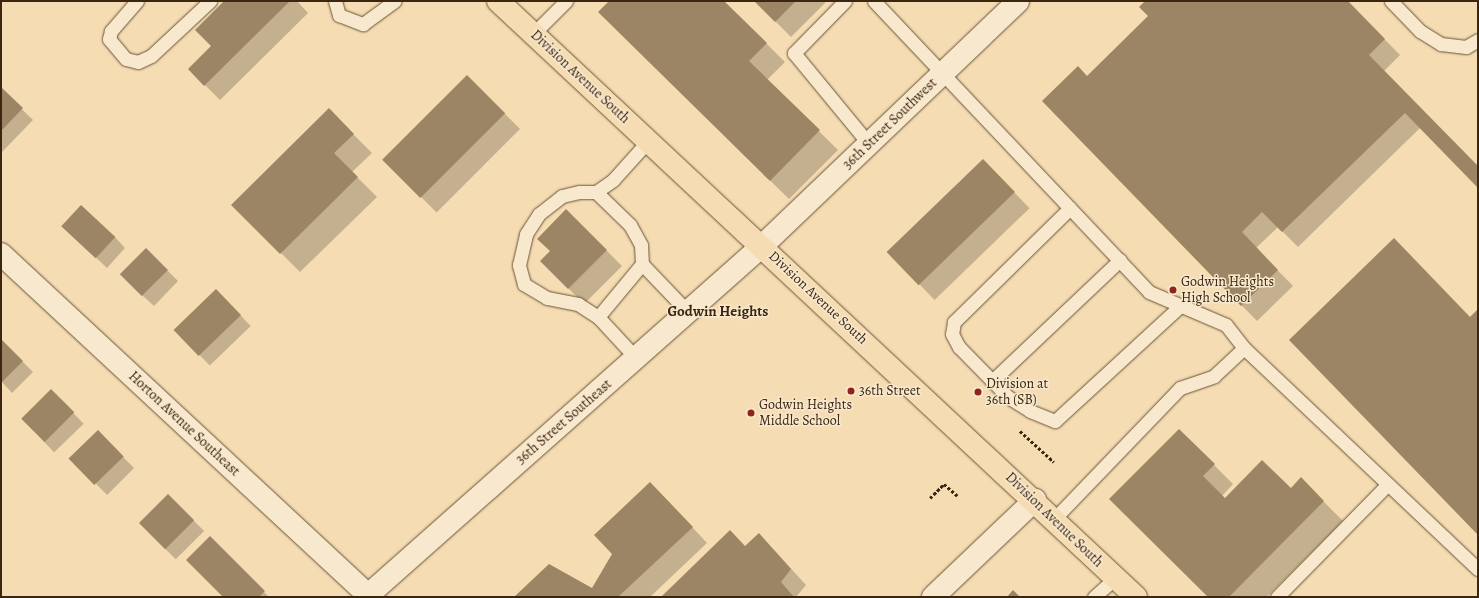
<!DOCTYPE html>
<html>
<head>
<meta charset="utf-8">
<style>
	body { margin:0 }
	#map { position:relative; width:1479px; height:598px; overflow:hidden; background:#f5dcb2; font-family:Alegreya,serif }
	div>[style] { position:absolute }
	.shadow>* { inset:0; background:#0003; transform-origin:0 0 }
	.building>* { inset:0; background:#9b8565; transform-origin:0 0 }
	.path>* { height:2.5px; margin-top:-1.25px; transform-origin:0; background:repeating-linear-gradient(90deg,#3a2611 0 3px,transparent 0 5px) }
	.roads { filter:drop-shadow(0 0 1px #695439) drop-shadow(0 0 1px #695439) }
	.lane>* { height:13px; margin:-6.5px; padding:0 6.5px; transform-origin:6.5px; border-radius:6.5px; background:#f8e8cd }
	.street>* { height:22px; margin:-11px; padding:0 11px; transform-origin:11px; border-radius:11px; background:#f8e8cd }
	.secondary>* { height:22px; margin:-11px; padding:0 11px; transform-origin:11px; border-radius:11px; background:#f8e8cd }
	.primary>* { height:22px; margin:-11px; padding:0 11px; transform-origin:11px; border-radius:11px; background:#f5dcb2 }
	.dots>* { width:11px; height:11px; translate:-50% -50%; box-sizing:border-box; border:2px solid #f8e8cd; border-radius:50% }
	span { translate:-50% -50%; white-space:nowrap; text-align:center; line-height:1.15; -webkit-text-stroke:3px #f8e8cd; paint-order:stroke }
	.street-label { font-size:14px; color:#3a2611 }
	.poi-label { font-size:14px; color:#3a2611 }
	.left { translate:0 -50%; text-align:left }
	.neighbourhood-label { font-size:15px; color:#3a2611; font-weight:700 }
	.frame { position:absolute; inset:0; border:2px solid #3a2611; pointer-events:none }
</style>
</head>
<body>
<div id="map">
	<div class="shadow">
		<i style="clip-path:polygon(225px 1px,297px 1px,308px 13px,220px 100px,189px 69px,212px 46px)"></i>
		<i style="clip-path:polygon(610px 1px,723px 1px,785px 62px,767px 80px,838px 150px,789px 199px,599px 12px)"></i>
		<i style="clip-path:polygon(755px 1px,827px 1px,791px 37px)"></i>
		<i style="clip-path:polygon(1147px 1px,1347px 1px,1400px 55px,1384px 71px,1478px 167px,1478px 187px,1421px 127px,1298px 247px,1278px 227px,1256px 248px,1293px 286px,1257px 321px,1043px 101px,1087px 77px,1149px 16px)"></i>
		<i style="left:467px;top:76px;width:75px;height:118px;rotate:45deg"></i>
		<i style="clip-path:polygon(1px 89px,33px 120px,1px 153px)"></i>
		<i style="clip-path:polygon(329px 110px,372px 153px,352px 172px,377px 197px,300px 272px,233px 205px)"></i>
		<i style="left:983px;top:160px;width:67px;height:132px;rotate:46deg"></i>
		<i style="clip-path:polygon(566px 210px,622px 266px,584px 304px,541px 261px,551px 251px)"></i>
		<i style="clip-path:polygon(73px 236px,115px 237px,125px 248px,107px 268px)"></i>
		<i style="clip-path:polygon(167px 270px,178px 281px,154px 306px,132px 286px)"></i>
		<i style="left:216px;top:290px;width:50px;height:57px;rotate:46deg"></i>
		<i style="clip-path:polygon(1px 340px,33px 372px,12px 393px,1px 381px)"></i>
		<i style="left:51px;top:390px;width:47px;height:41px;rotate:46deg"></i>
		<i style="clip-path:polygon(1179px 430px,1233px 484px,1222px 496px,1225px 499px,1291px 489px,1301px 479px,1343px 521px,1267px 597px,1209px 597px)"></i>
		<i style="left:98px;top:432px;width:51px;height:38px;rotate:45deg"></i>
		<i style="left:168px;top:495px;width:51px;height:40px;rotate:45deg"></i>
		<i style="clip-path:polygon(666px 499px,707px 543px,650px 597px,516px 597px,593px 590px)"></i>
		<i style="clip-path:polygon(210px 538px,269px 597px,224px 597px)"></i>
		<i style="clip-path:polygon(745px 547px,774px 550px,806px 585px,796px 597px,662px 597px)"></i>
	</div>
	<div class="building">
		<i style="clip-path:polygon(224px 1px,290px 1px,204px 86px,188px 69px,211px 46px,195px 30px)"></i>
		<i style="clip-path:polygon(609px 1px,724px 1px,767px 43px,749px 61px,820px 130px,770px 181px,598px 12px)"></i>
		<i style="clip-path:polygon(754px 1px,796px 1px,775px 22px)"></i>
		<i style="clip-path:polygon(1145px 1px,1348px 1px,1385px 39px,1369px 55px,1478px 166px,1478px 188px,1405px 113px,1282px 232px,1262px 212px,1242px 232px,1278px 270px,1241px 306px,1042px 101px,1078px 66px,1087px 76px,1148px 16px,1139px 7px)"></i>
		<i style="left:467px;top:75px;width:54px;height:120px;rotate:45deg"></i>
		<i style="clip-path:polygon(1px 87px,23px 108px,1px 131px)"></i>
		<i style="clip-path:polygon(329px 108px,354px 134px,334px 153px,358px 177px,280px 254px,231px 205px)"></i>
		<i style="left:983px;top:159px;width:46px;height:134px;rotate:46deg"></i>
		<i style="left:81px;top:205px;width:47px;height:29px;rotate:43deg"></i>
		<i style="clip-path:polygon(566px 209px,607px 250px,568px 289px,540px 261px,550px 251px,537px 239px)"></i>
		<i style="clip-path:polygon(1394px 238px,1470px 317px,1478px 309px,1478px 535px,1289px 340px)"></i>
		<i style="left:146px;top:248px;width:31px;height:37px;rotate:45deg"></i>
		<i style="left:216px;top:289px;width:36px;height:59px;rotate:46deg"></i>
		<i style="clip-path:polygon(1px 339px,23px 361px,1px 383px)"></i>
		<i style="left:51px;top:389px;width:33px;height:42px;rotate:45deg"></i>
		<i style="clip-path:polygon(1179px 429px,1215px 464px,1203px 476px,1225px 498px,1262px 460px,1291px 488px,1301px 477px,1324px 501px,1229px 597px,1208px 597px,1109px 499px)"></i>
		<i style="left:98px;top:430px;width:37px;height:41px;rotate:46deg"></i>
		<i style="clip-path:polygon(650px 482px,693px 527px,618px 597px,514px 597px,549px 564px,592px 588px,612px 554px,594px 535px)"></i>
		<i style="left:168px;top:494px;width:37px;height:41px;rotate:45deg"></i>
		<i style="clip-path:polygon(730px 530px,745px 546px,759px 533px,791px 569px,781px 582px,794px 597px,661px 597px)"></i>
		<i style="clip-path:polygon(210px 536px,265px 591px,259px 597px,223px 597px,186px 560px)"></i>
		<i style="clip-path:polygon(1013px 590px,1020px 597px,1007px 597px)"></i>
	</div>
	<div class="path">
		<i style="left:1020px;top:431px;width:46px;rotate:42.4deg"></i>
		<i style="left:930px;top:498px;width:20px;rotate:-45deg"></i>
		<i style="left:944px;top:484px;width:18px;rotate:41deg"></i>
	</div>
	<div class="roads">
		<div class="lane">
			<i style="left:137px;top:1px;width:40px;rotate:131deg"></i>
			<i style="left:111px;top:31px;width:8px;rotate:104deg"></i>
			<i style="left:109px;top:39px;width:26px;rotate:50deg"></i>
			<i style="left:126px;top:59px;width:12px;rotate:14deg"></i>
			<i style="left:138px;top:62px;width:14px;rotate:-25deg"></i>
			<i style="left:151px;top:56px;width:81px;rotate:-43deg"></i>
			<i style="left:335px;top:1px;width:15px;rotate:74deg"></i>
			<i style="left:339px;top:15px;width:26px;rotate:21deg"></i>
			<i style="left:363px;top:24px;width:39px;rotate:-36deg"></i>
			<i style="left:845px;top:1px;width:73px;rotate:134.4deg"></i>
			<i style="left:794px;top:53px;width:118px;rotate:50.5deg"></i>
			<i style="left:874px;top:1px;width:400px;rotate:46.6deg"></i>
			<i style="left:1149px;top:292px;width:84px;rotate:23.2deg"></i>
			<i style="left:1226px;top:325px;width:29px;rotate:52deg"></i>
			<i style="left:1244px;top:348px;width:322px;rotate:43.4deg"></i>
			<i style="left:1391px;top:1px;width:42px;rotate:46deg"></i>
			<i style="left:1420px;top:31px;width:25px;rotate:32deg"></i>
			<i style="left:1441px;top:44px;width:25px;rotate:7deg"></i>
			<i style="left:1466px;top:47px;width:14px;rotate:-30deg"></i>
			<i style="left:533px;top:34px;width:47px;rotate:-45deg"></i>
			<i style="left:596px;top:192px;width:47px;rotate:44.1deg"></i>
			<i style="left:630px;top:225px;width:23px;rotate:61deg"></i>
			<i style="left:641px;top:245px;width:19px;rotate:87deg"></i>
			<i style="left:642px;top:264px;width:69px;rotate:129.7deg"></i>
			<i style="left:1070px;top:208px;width:163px;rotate:135.5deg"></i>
			<i style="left:954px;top:322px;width:12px;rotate:99deg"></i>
			<i style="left:952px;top:334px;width:15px;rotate:62deg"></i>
			<i style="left:959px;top:347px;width:70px;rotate:45.6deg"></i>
			<i style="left:1008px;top:397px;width:26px;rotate:32deg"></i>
			<i style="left:1030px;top:411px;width:27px;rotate:22deg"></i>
			<i style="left:1055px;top:421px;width:170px;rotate:-42.6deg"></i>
			<i style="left:642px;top:264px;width:66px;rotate:46.2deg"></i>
			<i style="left:636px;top:358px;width:56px;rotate:-132.8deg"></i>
			<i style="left:598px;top:317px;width:24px;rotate:-147deg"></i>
			<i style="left:578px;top:304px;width:32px;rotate:-169deg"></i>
			<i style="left:547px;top:298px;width:27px;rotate:-149deg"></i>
			<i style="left:524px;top:284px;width:20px;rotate:-105deg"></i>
			<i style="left:519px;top:265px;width:32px;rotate:-77deg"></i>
			<i style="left:526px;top:234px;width:24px;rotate:-57deg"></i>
			<i style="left:539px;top:214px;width:29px;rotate:-38deg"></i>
			<i style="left:562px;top:196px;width:18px;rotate:-13deg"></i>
			<i style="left:580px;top:192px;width:16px"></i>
			<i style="left:596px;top:192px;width:21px;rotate:-35deg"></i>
			<i style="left:613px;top:180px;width:52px;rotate:-48.1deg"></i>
			<i style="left:992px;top:381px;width:176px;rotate:-43.4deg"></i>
			<i style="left:1054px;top:519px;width:182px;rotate:-46.1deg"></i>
			<i style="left:1180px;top:388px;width:36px;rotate:-19deg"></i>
			<i style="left:1214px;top:376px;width:41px;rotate:-43deg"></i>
			<i style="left:1094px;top:597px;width:28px;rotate:-42deg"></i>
			<i style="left:1277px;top:597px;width:158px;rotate:-45.5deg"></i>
		</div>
		<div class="street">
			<i style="left:1px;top:254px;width:501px;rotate:42.9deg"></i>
			<i style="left:933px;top:597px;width:141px;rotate:-43.6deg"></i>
		</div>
		<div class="secondary">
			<i style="left:366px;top:597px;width:529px;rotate:-41.55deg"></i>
			<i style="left:762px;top:246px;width:354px;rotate:-43.7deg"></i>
		</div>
		<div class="primary">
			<i style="left:498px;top:1px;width:873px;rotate:43.05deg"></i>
		</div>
	</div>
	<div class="dots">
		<i style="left:1173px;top:290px;background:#8f2418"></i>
		<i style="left:851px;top:391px;background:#8f2418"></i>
		<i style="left:978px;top:392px;background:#8f2418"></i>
		<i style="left:751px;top:413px;background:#8f2418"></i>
	</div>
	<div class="street-label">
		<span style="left:580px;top:77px;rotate:43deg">Division Avenue South</span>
		<span style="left:890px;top:124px;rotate:-44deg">36th Street Southwest</span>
		<span style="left:818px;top:298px;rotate:43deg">Division Avenue South</span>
		<span style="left:564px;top:422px;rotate:-41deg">36th Street Southeast</span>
		<span style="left:184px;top:424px;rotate:43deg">Horton Avenue Southeast</span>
		<span style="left:1054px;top:520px;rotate:44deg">Division Avenue South</span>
	</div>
	<div class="poi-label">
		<span class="left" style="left:1181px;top:290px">Godwin Heights<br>High School</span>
		<span class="left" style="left:986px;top:392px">Division at<br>36th (SB)</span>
		<span class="left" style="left:859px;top:391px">36th Street</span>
		<span class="left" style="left:759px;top:413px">Godwin Heights<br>Middle School</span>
	</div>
	<div class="neighbourhood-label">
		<span style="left:718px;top:312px">Godwin Heights</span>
	</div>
	<div class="frame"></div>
</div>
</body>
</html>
